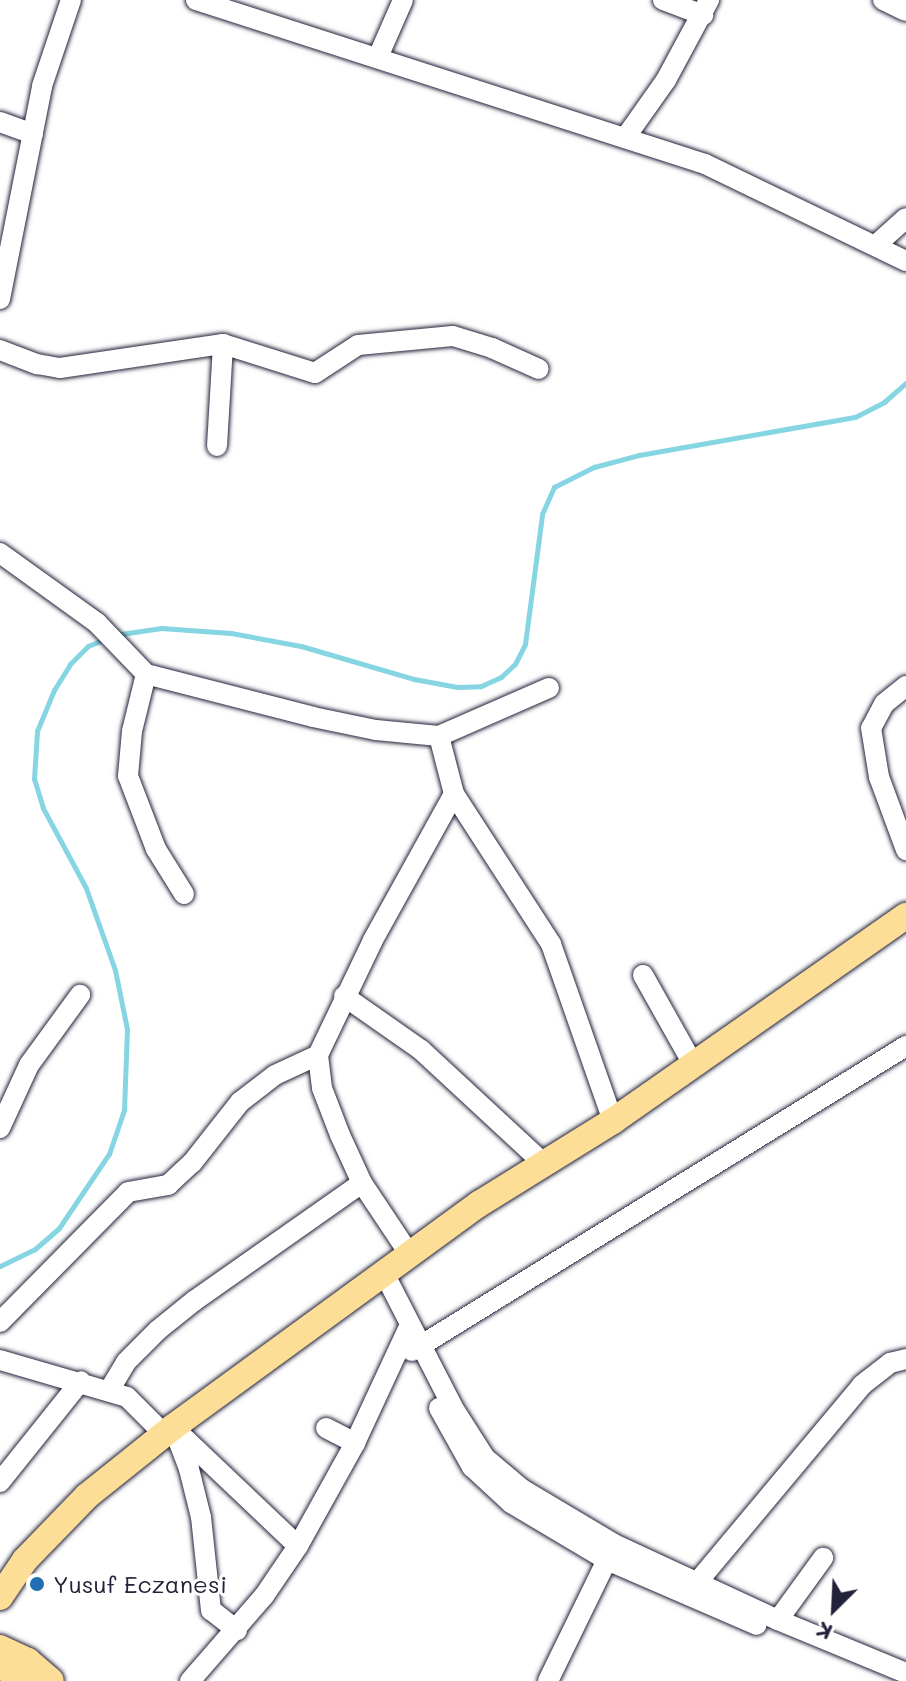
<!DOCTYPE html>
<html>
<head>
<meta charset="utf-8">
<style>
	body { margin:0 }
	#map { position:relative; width:906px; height:1681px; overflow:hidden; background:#fff; font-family:Mali,sans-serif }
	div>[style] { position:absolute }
	.stream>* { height:5px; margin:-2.5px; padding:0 2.5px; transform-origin:2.5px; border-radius:2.5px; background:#86d5e2 }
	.roads { filter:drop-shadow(0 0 2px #22223b) drop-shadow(0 0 2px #22223b) }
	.minor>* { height:20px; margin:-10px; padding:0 10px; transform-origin:10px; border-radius:10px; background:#fff }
	.major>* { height:26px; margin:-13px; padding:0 13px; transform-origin:13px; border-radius:13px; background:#fdde96 }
	.dots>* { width:22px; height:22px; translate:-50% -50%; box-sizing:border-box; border:4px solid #fff; border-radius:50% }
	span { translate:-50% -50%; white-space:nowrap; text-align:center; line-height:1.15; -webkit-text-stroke:6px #fff; paint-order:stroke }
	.poi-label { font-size:24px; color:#22223b }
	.left { translate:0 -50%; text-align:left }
	.north { position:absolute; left:794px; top:1569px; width:80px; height:80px; -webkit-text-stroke:6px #fff; paint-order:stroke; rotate:204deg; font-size:22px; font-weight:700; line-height:32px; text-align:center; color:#22223b }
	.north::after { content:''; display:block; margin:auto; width:28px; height:36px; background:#22223b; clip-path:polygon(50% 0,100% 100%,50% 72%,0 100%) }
</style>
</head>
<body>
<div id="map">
	<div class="stream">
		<i style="left:114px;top:635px;width:48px;rotate:-8.5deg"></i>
		<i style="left:161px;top:628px;width:70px;rotate:4.1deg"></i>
		<i style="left:231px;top:633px;width:71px;rotate:10.5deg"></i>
		<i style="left:301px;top:646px;width:118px;rotate:16.3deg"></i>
		<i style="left:414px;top:679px;width:44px;rotate:10.5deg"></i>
		<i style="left:457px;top:687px;width:24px;rotate:-2deg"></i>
		<i style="left:481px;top:686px;width:22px;rotate:-24deg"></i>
		<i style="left:501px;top:677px;width:19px;rotate:-43deg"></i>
		<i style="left:515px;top:664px;width:22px;rotate:-63deg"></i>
		<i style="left:525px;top:644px;width:131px;rotate:-82.5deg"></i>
		<i style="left:542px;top:514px;width:30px;rotate:-66deg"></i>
		<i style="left:554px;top:487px;width:45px;rotate:-26.6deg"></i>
		<i style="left:594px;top:467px;width:47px;rotate:-14.9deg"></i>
		<i style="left:639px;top:455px;width:219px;rotate:-10deg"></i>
		<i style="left:855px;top:417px;width:33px;rotate:-27deg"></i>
		<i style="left:884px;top:402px;width:29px;rotate:-41deg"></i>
		<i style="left:0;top:1266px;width:39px;rotate:-26deg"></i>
		<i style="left:35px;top:1249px;width:32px;rotate:-41deg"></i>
		<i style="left:59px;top:1228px;width:89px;rotate:-56deg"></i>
		<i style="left:109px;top:1154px;width:46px;rotate:-71.2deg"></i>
		<i style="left:124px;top:1110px;width:81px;rotate:-87.9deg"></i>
		<i style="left:127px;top:1029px;width:60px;rotate:-101.5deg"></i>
		<i style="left:115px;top:970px;width:87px;rotate:-109.5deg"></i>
		<i style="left:86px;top:888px;width:91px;rotate:-118.3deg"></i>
		<i style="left:43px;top:808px;width:30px;rotate:-107deg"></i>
		<i style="left:34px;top:779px;width:48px;rotate:-86.4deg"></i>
		<i style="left:37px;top:731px;width:44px;rotate:-67.5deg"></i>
		<i style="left:54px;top:690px;width:31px;rotate:-58deg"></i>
		<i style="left:70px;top:664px;width:25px;rotate:-45deg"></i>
		<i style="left:88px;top:646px;width:18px;rotate:-22deg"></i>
	</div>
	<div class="roads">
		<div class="minor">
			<i style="left:196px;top:0;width:535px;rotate:17.86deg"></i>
			<i style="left:705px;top:164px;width:223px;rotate:25.8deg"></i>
			<i style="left:663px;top:0;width:43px;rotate:20.6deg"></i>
			<i style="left:883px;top:0;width:25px;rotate:26deg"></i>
			<i style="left:378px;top:57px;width:62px;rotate:-66.3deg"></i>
			<i style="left:0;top:122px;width:35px;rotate:20deg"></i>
			<i style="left:625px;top:138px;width:71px;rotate:-54.7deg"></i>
			<i style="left:666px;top:80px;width:91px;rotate:-61.7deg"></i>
			<i style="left:876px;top:245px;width:40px;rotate:-42deg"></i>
			<i style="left:0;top:299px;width:217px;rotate:-78.8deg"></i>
			<i style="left:42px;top:86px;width:91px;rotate:-71.4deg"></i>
			<i style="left:0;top:350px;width:40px;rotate:21deg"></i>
			<i style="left:37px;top:364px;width:23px;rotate:10deg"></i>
			<i style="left:60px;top:368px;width:165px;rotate:-8.4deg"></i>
			<i style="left:223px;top:344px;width:96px;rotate:17.5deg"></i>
			<i style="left:315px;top:373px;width:51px;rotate:-33.1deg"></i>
			<i style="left:358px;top:345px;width:95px;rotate:-5.4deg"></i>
			<i style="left:453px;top:336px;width:41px;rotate:17.1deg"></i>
			<i style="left:492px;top:348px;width:51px;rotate:24.1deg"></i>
			<i style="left:217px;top:446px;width:102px;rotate:-86.6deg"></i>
			<i style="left:0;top:553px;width:120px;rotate:35.8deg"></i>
			<i style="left:97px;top:623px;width:71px;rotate:46.1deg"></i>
			<i style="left:146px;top:674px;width:172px;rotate:14.4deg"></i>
			<i style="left:313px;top:717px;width:64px;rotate:11.7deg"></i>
			<i style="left:376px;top:730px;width:63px;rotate:5.4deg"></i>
			<i style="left:439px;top:736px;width:120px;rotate:-23.6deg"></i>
			<i style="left:146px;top:674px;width:59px;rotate:103.8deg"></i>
			<i style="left:132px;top:731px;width:45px;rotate:95.1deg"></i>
			<i style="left:128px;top:776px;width:78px;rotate:69deg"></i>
			<i style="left:156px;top:849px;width:53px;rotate:58.1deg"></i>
			<i style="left:906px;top:686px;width:28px;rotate:141deg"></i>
			<i style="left:884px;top:704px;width:27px;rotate:118deg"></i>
			<i style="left:871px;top:728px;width:50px;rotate:80.7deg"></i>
			<i style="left:879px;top:777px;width:78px;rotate:69.7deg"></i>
			<i style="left:439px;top:736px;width:60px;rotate:75.5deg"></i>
			<i style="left:454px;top:794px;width:179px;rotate:57.1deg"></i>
			<i style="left:551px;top:944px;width:188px;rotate:70.7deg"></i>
			<i style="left:643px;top:975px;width:104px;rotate:60.7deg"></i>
			<i style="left:344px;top:996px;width:94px;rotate:35deg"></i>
			<i style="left:421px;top:1050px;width:168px;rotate:42.8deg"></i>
			<i style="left:0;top:1128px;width:69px;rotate:-65.3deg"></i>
			<i style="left:29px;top:1065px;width:87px;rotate:-53.9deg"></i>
			<i style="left:410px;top:1255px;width:87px;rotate:-123.7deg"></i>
			<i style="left:362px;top:1183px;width:53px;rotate:-114.6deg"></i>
			<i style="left:340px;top:1135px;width:50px;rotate:-111deg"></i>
			<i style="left:322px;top:1088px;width:33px;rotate:-97deg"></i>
			<i style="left:318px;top:1055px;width:127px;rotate:-64.4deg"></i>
			<i style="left:373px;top:940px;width:167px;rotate:-61deg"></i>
			<i style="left:385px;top:1275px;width:153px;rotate:62.8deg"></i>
			<i style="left:455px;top:1411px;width:56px;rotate:57.4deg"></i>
			<i style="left:485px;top:1458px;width:48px;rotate:40deg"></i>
			<i style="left:522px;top:1489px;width:107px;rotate:30.9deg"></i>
			<i style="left:614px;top:1544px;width:181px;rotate:24.9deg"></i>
			<i style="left:778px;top:1620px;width:139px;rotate:22.5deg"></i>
			<i style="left:0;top:1322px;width:182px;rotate:-45.4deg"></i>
			<i style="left:128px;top:1192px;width:41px;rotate:-9.9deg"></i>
			<i style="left:168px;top:1185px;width:33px;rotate:-43deg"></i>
			<i style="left:192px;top:1163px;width:78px;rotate:-51.8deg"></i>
			<i style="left:240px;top:1102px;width:44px;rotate:-37.6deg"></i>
			<i style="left:275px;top:1075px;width:47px;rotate:-24.9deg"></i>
			<i style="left:412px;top:1351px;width:581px;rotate:-31.69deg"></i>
			<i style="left:0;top:1360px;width:132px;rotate:16.2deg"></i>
			<i style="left:127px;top:1397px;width:52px;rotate:45deg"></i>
			<i style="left:110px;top:1389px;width:31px;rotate:-59deg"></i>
			<i style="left:126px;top:1362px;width:45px;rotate:-45deg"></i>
			<i style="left:158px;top:1330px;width:46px;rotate:-38.9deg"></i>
			<i style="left:194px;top:1301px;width:205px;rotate:-35.1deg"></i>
			<i style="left:439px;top:1408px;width:68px;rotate:60.8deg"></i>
			<i style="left:472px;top:1467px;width:53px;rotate:42.7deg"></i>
			<i style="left:511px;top:1503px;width:112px;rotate:30.7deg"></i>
			<i style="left:607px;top:1560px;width:163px;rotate:23.4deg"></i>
			<i style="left:173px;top:1427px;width:45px;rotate:69.1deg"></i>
			<i style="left:189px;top:1469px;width:49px;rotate:76deg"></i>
			<i style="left:201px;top:1517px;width:94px;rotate:83.9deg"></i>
			<i style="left:211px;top:1610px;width:33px;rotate:38deg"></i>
			<i style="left:326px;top:1428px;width:33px;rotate:27deg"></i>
			<i style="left:179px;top:1433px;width:164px;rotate:43.5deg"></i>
			<i style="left:0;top:1482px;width:129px;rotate:-51.3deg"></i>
			<i style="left:690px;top:1591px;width:268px;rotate:-50.1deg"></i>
			<i style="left:862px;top:1385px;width:36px;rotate:-38deg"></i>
			<i style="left:890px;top:1363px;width:16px;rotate:-14deg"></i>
			<i style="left:778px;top:1620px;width:77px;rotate:-54deg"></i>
			<i style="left:190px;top:1681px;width:113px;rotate:-49deg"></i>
			<i style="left:264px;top:1596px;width:60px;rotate:-55.8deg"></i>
			<i style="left:298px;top:1546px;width:118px;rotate:-61deg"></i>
			<i style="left:355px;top:1443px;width:126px;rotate:-65.1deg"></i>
			<i style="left:548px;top:1681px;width:148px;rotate:-64deg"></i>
		</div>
		<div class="major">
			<i style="left:0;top:1597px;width:45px;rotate:-56deg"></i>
			<i style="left:25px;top:1560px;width:89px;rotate:-45.9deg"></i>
			<i style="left:87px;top:1496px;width:110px;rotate:-38.7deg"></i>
			<i style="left:173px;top:1427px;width:379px;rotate:-36.1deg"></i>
			<i style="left:479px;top:1204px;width:158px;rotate:-31.8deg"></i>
			<i style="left:613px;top:1121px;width:358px;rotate:-35deg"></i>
			<i style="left:0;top:1648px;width:31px;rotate:25deg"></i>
			<i style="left:28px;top:1661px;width:30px;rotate:41deg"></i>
			<i style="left:0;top:1663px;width:28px;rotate:41deg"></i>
		</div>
	</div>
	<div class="dots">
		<i style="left:37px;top:1584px;background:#1f6fb2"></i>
	</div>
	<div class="poi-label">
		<span class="left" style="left:53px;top:1584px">Yusuf Eczanesi</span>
	</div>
	<div class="north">K</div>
</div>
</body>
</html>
